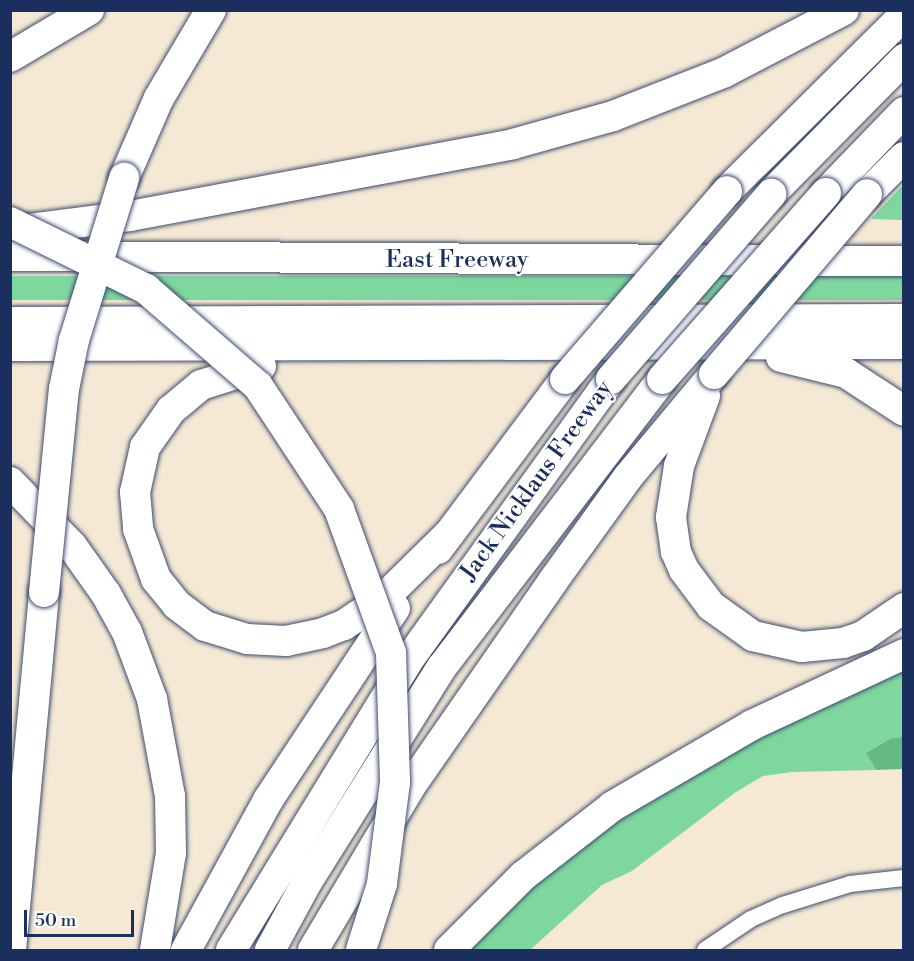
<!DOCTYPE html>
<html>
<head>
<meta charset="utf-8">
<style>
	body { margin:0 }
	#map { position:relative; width:914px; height:961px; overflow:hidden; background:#f5e9d5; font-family:"Libre Bodoni",serif }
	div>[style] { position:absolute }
	.green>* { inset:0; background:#7ed89d; transform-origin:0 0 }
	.forest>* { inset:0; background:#66b884 }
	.roads { filter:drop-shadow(0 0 2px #3c4b70) drop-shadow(0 0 2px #3c4b70) }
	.minor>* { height:16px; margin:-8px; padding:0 8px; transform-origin:8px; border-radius:8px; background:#fff }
	.motorway>* { height:30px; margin:-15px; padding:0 15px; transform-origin:15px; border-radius:15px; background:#fff }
	.bridges { filter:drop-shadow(0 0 2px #3c4b70) drop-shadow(0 0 2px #3c4b70) }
	.motorway-bridge>* { height:30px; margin:-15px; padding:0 15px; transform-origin:15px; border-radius:15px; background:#fff }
	span { translate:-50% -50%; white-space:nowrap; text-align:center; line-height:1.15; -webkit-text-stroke:4.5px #fff; paint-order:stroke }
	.street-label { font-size:24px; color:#1b2f5e }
	.frame { position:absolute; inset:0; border:12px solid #1b2f5e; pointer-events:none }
	.scale { position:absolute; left:24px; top:910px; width:110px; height:27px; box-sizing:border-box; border:3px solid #1b2f5e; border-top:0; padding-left:8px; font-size:18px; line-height:21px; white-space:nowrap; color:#1b2f5e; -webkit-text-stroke:4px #fff; paint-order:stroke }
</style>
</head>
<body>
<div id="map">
	<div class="green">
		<i style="clip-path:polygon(903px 185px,903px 220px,871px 219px)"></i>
		<i style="left:11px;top:276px;width:893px;height:24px"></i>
		<i style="clip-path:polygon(903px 667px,903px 737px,891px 738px,866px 753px,876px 770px,792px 772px,763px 776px,736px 792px,632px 871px,602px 885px,530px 950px,456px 950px,504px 899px,694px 766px)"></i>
	</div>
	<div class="forest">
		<i style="clip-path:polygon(903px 737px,903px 769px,876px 770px,866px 753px,891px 738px)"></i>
	</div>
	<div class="roads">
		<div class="minor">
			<i style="left:705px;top:950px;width:55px;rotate:-34deg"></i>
			<i style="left:751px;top:919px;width:35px;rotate:-24deg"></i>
			<i style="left:783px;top:905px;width:70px;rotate:-17.4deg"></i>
			<i style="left:850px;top:884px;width:54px;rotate:-6.3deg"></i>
		</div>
		<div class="motorway">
			<i style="left:10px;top:57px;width:92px;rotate:-30.7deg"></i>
			<i style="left:124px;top:178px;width:87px;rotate:-66.4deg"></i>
			<i style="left:159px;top:98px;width:102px;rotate:-59.4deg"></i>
			<i style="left:727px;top:191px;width:250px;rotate:-44.8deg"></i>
			<i style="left:826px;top:193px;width:112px;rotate:-46.1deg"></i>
			<i style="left:771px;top:194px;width:190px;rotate:-45.4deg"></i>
			<i style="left:867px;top:194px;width:52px;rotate:-45deg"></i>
			<i style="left:13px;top:231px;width:118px;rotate:-7.3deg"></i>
			<i style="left:130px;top:216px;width:390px;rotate:-10.6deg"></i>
			<i style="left:513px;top:144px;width:104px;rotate:-15.6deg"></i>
			<i style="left:613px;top:116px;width:120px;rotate:-21.4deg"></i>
			<i style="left:725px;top:72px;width:134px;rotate:-27.5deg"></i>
			<i style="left:10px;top:256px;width:894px;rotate:0.32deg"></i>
			<i style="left:10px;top:322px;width:894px;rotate:-0.19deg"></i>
			<i style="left:10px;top:346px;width:894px;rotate:-0.13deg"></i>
			<i style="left:781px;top:357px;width:67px;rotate:13.8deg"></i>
			<i style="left:846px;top:373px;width:69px;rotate:33.2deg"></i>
			<i style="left:261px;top:366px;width:63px;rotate:162.4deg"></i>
			<i style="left:201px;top:385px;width:39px;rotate:140deg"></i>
			<i style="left:171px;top:410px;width:45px;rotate:125.1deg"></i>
			<i style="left:145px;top:447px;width:46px;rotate:102.5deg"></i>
			<i style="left:135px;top:492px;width:37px;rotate:85deg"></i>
			<i style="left:138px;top:529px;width:53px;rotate:70.2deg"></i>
			<i style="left:156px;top:579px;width:33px;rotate:51deg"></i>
			<i style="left:177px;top:605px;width:35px;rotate:37deg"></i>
			<i style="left:205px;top:626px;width:44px;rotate:17.2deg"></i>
			<i style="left:247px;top:639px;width:39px;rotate:3deg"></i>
			<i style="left:286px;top:641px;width:38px;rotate:-12deg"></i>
			<i style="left:323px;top:633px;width:22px;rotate:-21deg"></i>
			<i style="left:344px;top:625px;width:50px;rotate:-34.3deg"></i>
			<i style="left:385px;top:597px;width:91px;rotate:-44.6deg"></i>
			<i style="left:705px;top:396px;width:75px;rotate:110.4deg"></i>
			<i style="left:679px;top:466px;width:52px;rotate:98.9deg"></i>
			<i style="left:671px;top:517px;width:35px;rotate:82deg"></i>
			<i style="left:676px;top:552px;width:20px;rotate:66deg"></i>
			<i style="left:684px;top:570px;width:45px;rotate:53.1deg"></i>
			<i style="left:711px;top:606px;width:52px;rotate:35.5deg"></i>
			<i style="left:753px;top:636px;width:50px;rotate:12.7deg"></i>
			<i style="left:802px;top:647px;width:41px;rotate:-5.6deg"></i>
			<i style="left:843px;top:643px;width:21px;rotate:-19deg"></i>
			<i style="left:863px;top:636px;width:50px;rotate:-34.3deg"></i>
			<i style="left:10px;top:482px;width:89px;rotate:45.9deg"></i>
			<i style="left:72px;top:546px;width:59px;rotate:54.7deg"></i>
			<i style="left:106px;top:594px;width:43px;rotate:61.1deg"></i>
			<i style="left:127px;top:632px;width:72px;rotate:69.5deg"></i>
			<i style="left:152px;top:699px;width:99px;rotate:79.5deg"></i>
			<i style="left:170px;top:796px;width:57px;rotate:89deg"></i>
			<i style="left:171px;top:853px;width:98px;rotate:99.4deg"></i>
			<i style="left:438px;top:549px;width:212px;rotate:-53.2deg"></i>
			<i style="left:11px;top:950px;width:360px;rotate:-84.7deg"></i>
			<i style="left:186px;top:950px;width:171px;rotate:-61.3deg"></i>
			<i style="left:268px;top:800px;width:230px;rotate:-56.5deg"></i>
			<i style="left:231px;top:950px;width:346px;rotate:-58.5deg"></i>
			<i style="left:412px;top:655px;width:340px;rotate:-54.2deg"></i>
			<i style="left:270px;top:950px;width:77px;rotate:-61.4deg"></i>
			<i style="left:307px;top:882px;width:254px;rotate:-57.9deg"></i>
			<i style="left:442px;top:667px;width:362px;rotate:-52.6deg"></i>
			<i style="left:313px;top:950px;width:190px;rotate:-59.2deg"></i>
			<i style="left:410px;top:787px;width:251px;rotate:-55.2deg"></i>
			<i style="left:553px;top:581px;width:128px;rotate:-54.2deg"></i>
			<i style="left:628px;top:477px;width:134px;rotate:-50.1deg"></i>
			<i style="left:449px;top:950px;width:105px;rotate:-45deg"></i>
			<i style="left:523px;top:876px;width:114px;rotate:-37.9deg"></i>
			<i style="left:613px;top:806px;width:161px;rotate:-30.2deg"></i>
			<i style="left:752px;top:725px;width:168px;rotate:-25deg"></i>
		</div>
	</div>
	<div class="bridges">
		<div class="motorway-bridge">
			<i style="left:10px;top:222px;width:152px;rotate:26.2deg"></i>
			<i style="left:146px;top:289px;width:148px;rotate:40.9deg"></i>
			<i style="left:258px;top:386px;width:147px;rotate:56.6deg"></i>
			<i style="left:339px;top:509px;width:153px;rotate:70.1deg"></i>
			<i style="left:391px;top:653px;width:129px;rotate:88.2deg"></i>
			<i style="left:395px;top:782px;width:103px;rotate:97.3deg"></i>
			<i style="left:382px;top:884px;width:69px;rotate:107.7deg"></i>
			<i style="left:714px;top:374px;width:236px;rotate:-49.6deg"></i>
			<i style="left:565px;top:379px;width:248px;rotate:-49.2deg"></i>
			<i style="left:611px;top:379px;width:245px;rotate:-49.1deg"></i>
			<i style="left:662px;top:379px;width:248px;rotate:-48.6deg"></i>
			<i style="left:44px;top:592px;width:204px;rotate:-84.4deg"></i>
			<i style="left:64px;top:389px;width:50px;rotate:-78.5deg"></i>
			<i style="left:74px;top:340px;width:170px;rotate:-72.8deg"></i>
		</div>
	</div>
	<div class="street-label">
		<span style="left:457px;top:261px">East Freeway</span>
		<span style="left:537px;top:481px;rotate:-54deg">Jack Nicklaus Freeway</span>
	</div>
	<div class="frame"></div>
	<div class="scale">50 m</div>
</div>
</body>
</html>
